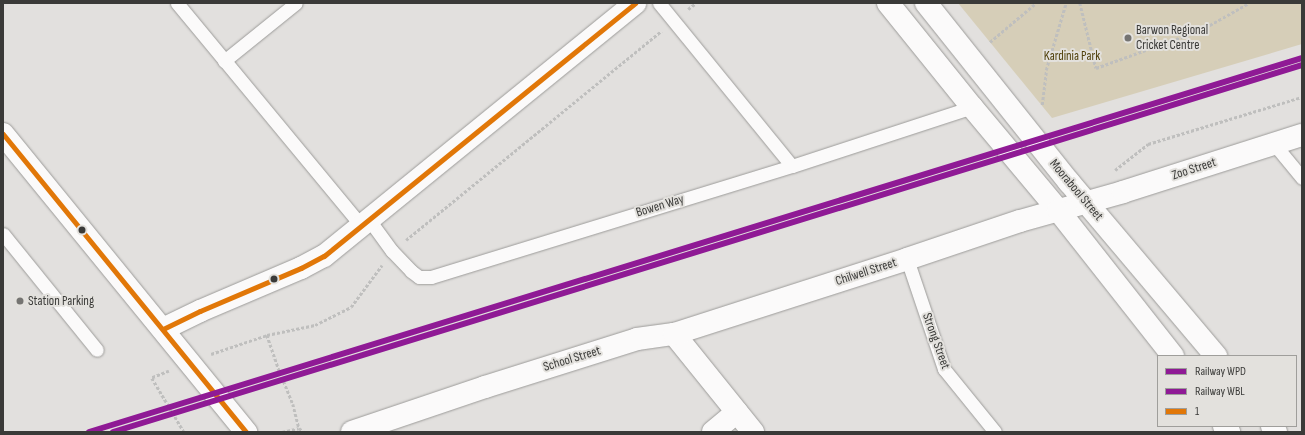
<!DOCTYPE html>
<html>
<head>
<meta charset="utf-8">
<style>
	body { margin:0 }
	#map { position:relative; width:1305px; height:435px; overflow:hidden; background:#e2e0de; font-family:"Sofia Sans Condensed",sans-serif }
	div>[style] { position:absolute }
	.green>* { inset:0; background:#d6ceb8 }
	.path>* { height:2.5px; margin-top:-1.25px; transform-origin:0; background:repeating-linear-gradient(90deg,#bfbfbe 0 3px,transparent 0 5px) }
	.roads { filter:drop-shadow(0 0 1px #9c9b99) drop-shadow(0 0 1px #9c9b99) }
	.lane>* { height:13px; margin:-6.5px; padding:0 6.5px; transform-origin:6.5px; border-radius:6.5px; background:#fbfafa }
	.street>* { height:22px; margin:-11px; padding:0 11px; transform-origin:11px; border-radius:11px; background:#fbfafa }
	.secondary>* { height:22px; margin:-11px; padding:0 11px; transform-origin:11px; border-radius:11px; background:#fbfafa }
	.bus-1>* { height:5px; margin:-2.5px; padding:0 2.5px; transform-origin:2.5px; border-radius:2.5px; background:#e17708 }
	.rail-1>* { height:6px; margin:-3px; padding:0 3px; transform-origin:3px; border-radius:3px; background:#8f1a95 }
	.rail-2>* { height:6px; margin:-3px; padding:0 3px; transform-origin:3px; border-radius:3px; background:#8f1a95 }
	.dots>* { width:11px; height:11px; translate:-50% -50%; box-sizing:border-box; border:2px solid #e3e1dd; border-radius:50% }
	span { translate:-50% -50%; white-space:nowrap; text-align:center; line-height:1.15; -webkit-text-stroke:4px #e3e1dd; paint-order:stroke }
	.poi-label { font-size:13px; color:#3a3a38 }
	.left { translate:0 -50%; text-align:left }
	.park-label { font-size:13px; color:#4f3f09 }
	.street-label { font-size:13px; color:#3a3a38 }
	.frame { position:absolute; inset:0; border:4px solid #3a3a38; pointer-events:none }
	.legend { position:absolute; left:1157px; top:355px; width:140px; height:72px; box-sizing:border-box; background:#e3e1dd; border:1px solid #9f9e9b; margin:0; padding:5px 7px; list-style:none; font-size:12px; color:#3a3a38 }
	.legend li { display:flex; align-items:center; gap:8px; height:20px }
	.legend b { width:20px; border:1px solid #9f9e9b }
</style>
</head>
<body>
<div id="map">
	<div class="green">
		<i style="clip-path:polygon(958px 3px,1302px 3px,1302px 44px,1052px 118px)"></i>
	</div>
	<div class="path">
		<i style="left:1080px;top:3px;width:67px;rotate:76.2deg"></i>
		<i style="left:1096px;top:68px;width:112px;rotate:-19.9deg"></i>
		<i style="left:1201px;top:30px;width:55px;rotate:-29.4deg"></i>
		<i style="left:688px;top:9px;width:10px;rotate:-37deg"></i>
		<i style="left:990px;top:42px;width:60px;rotate:-40.3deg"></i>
		<i style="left:1042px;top:105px;width:35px;rotate:-83deg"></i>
		<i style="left:1046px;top:70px;width:70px;rotate:-73.4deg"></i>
		<i style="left:1115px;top:170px;width:42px;rotate:-38.2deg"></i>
		<i style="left:1148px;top:144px;width:161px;rotate:-17deg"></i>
		<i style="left:406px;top:240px;width:330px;rotate:-39.3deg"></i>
		<i style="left:267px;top:335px;width:39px;rotate:71deg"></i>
		<i style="left:280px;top:372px;width:35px;rotate:68deg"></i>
		<i style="left:293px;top:404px;width:25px;rotate:76deg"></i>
		<i style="left:299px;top:428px;width:6px;rotate:39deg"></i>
		<i style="left:211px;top:354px;width:59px;rotate:-18.7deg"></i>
		<i style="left:267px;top:335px;width:49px;rotate:-11.8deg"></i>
		<i style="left:315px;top:325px;width:40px;rotate:-26.6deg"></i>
		<i style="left:351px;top:307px;width:52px;rotate:-53.6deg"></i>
		<i style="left:169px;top:371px;width:18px;rotate:158deg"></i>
		<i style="left:152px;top:378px;width:63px;rotate:59.3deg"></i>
		<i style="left:282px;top:432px;width:17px;rotate:-13deg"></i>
	</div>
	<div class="roads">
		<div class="lane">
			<i style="left:177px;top:3px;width:291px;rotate:50.4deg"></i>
			<i style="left:659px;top:3px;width:210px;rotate:50.8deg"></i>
			<i style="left:224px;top:61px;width:92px;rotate:-38.9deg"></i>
			<i style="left:1274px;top:144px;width:44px;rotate:50.5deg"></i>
			<i style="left:370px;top:221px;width:37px;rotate:54deg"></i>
			<i style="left:392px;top:251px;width:28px;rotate:46deg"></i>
			<i style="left:411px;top:271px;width:10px;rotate:37deg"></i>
			<i style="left:419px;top:277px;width:12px"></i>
			<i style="left:431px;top:277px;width:378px;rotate:-17.1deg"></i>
			<i style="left:792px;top:166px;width:189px;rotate:-18.1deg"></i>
			<i style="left:3px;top:234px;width:149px;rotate:51deg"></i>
			<i style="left:907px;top:259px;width:116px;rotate:71.4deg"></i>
			<i style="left:944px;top:369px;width:81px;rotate:51deg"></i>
		</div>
		<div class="street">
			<i style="left:163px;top:329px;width:41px;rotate:-25.9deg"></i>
			<i style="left:200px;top:311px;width:110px;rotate:-23.1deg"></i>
			<i style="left:301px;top:268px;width:26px;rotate:-28deg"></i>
			<i style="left:324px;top:256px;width:401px;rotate:-39.1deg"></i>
			<i style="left:674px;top:334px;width:126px;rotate:51.1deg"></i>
			<i style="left:352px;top:432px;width:140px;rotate:-18.7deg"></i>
			<i style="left:485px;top:387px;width:159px;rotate:-17.5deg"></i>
			<i style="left:637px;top:339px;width:37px;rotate:-8deg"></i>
			<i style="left:674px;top:334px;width:245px;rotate:-17.8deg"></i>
			<i style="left:907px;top:259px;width:119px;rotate:-18.6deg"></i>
			<i style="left:1020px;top:221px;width:107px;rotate:-15.7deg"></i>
			<i style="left:1123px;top:192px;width:188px;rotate:-17.7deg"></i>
			<i style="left:713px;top:432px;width:31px;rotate:-40deg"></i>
		</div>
		<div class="secondary">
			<i style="left:888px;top:3px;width:134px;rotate:51.1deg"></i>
			<i style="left:972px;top:107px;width:134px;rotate:50.1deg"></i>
			<i style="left:1058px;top:210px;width:186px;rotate:51.8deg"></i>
			<i style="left:926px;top:3px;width:229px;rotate:51.4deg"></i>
			<i style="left:1069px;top:182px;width:228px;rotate:49.8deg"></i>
			<i style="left:3px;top:134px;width:385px;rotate:50.8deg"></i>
			<i style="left:1224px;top:426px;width:8px;rotate:50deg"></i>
			<i style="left:1272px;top:426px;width:7px;rotate:56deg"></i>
		</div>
	</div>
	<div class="bus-1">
		<i style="left:3px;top:134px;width:385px;rotate:50.8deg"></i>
		<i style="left:163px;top:329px;width:41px;rotate:-25.9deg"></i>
		<i style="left:200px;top:311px;width:110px;rotate:-23.1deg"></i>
		<i style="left:301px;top:268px;width:26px;rotate:-28deg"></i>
		<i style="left:324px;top:256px;width:401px;rotate:-39.1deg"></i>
	</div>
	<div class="rail-1">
		<i style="left:89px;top:432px;width:1269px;rotate:-17.14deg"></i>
	</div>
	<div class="rail-2">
		<i style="left:113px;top:432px;width:1244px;rotate:-17.15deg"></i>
	</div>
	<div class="dots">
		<i style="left:1128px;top:38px;background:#757472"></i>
		<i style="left:82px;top:230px;background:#3a3a38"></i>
		<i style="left:274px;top:279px;background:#3a3a38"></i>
		<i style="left:20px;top:301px;background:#757472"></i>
	</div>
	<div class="poi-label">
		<span class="left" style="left:1136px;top:38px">Barwon Regional<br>Cricket Centre</span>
		<span class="left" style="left:28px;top:301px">Station Parking</span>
	</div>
	<div class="park-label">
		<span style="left:1072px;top:56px">Kardinia Park</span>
	</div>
	<div class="street-label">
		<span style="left:1194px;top:169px;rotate:-18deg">Zoo Street</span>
		<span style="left:1076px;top:190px;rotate:50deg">Moorabool Street</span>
		<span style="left:660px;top:206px;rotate:-17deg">Bowen Way</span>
		<span style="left:866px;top:272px;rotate:-18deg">Chilwell Street</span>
		<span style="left:936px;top:341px;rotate:70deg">Strong Street</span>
		<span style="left:572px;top:359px;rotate:-17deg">School Street</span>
	</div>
	<div class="frame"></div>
	<ul class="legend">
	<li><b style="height:5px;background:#8f1a95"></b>Railway WPD</li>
	<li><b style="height:5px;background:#8f1a95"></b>Railway WBL</li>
	<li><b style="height:5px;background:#e17708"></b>1</li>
	</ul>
</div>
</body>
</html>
